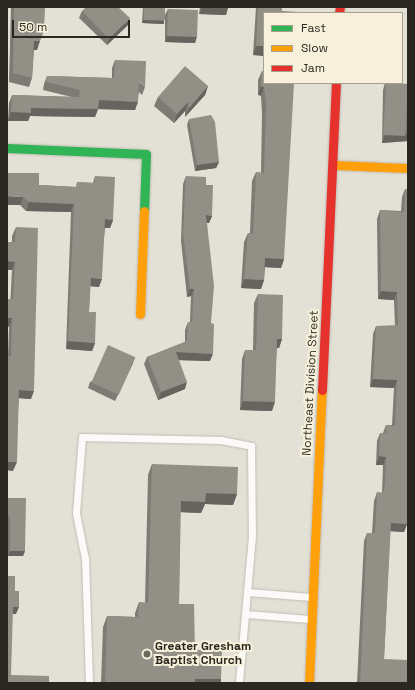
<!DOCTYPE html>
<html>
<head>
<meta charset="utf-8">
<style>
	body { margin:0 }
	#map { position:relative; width:415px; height:690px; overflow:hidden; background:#e3e0d5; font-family:"Space Grotesk",sans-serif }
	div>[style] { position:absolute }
	.roads { filter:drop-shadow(0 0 1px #c1beb6) drop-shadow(0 0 1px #c1beb6) }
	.lane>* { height:7px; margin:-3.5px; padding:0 3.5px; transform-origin:3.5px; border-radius:3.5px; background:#fbfaf9 }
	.fast>* { height:9px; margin:-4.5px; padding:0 4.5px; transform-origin:4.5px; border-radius:4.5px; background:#30b455 }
	.slow>* { height:9px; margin:-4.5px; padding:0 4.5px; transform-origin:4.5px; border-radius:4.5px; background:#ff9f0a }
	.jam>* { height:9px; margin:-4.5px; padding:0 4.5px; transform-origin:4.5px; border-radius:4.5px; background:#e5322d }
	.wall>* { inset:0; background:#7d7b73 }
	.shaded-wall>* { inset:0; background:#66645e; transform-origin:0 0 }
	.building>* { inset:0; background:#918f86; transform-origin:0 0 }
	.dots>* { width:11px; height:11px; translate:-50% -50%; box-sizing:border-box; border:2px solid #f7f1dc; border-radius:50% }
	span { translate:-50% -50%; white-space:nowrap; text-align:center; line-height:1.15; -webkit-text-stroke:4px #f7f1dc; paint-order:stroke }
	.street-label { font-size:12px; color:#29271f }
	.poi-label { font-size:12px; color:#29271f; font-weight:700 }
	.left { translate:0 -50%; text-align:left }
	.frame { position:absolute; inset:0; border:8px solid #29271f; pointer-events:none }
	.legend { position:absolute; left:263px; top:12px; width:140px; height:72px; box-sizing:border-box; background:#f7f1dc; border:1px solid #a5a090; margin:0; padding:5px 7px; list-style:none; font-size:12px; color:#29271f }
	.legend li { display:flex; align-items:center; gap:8px; height:20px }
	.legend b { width:20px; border:1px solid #a5a090 }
	.scale { position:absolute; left:12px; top:20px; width:118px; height:18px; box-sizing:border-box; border:2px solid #29271f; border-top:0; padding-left:5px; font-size:12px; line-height:14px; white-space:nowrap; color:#29271f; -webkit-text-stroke:3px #f7f1dc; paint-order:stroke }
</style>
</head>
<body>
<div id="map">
	<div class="roads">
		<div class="lane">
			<i style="left:248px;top:592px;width:63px;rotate:4.5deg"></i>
			<i style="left:246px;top:614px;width:64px;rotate:4.5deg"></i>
			<i style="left:89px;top:683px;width:124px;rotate:-91.8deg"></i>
			<i style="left:85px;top:559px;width:47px;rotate:-101.1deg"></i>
			<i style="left:76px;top:513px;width:76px;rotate:-85.5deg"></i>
			<i style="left:82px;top:437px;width:139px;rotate:1.2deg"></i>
			<i style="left:221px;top:440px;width:31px;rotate:11deg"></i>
			<i style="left:251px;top:446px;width:90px;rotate:89.4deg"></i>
			<i style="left:252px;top:536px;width:148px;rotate:95.1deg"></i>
		</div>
		<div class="fast">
			<i style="left:7px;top:148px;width:139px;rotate:2.5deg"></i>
			<i style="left:146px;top:154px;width:57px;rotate:92deg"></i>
		</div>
		<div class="slow">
			<i style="left:333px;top:165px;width:75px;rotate:2.3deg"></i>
			<i style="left:140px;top:314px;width:103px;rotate:-87.8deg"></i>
			<i style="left:309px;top:683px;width:293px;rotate:-87.5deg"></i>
		</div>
		<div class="jam">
			<i style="left:339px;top:13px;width:6px;rotate:-81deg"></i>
			<i style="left:322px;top:390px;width:307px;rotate:-87.4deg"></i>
		</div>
	</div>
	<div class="wall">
		<i style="clip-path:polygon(11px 7px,45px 7px,37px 50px,34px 50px,32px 78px,29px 87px,9px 82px)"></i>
		<i style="clip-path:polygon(143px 7px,165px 7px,164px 21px,163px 24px,142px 23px)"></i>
		<i style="clip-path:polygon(200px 7px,228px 7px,226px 15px,199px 14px)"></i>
		<i style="clip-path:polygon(256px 7px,282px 7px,264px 13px,264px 56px,253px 55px)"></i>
		<i style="clip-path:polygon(168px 9px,197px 36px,195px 43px,165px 42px,165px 15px)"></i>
		<i style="clip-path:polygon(82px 11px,128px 25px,107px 45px,79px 18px)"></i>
		<i style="clip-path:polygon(115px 60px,145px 87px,142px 95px,139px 92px,135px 110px,98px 109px,95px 117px,30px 116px,28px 121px,8px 121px,9px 103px,12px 95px,72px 97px,43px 90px,44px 84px,47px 76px,112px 78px,112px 68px)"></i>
		<i style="clip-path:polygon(262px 71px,264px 71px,284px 259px,281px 268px,265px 267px,264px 280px,261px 289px,241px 288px,244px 242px,248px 233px,250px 233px,252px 181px,256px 172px,261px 173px,262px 114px,261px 96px,258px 95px,258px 80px)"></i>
		<i style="clip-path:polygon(385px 83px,408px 84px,408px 141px,382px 143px,383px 90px)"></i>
		<i style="clip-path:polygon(208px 86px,205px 95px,185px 117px,185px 111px,174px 123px,154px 106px,158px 97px)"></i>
		<i style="clip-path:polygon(189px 119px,219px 162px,216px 168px,195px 171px,187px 125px)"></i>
		<i style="clip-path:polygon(95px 176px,113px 220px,110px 228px,105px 228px,99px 287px,90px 286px,89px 312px,95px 343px,92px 351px,66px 349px,71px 212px,26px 211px,20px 205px,7px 205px,39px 185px,76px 187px,77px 182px,93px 183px)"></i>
		<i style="clip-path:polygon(186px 176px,206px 185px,212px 216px,209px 223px,207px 223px,211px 323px,210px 361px,179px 360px,185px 389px,158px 400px,144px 364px,147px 357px,185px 342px,185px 330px,188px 322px,190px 322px,191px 296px,187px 297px,181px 241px,183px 184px)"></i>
		<i style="clip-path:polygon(405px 189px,407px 524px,404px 532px,390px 531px,384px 659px,408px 683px,357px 683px,364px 541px,367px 533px,372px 533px,374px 501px,377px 492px,382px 493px,383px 465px,376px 465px,377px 441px,380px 433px,383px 433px,386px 425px,392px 425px,394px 388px,370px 387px,373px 334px,376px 326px,395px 326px,394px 300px,378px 299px,377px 219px,380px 210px,401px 211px,402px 197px)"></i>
		<i style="clip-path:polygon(16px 227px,31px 399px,19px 398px,13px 471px,7px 470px,7px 356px,8px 356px,9px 327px,12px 270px,7px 270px,7px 242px,12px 242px,12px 236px)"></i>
		<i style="clip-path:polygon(258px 294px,282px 339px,279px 348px,277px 348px,272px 411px,240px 410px,242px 359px,245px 350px,253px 350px,254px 303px)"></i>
		<i style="clip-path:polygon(133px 363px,115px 401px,88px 388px,90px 382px)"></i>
		<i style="clip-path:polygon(152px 464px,237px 494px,233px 505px,205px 504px,201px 513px,180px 512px,179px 604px,195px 650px,220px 683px,101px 683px,103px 627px,107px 616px,135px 617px,135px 613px,139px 602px,145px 603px,148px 475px)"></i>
		<i style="clip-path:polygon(7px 498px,25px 551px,23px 556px,8px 556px,8px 522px,7px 521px)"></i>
	</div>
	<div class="shaded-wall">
		<i style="clip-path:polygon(202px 7px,217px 7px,228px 8px,226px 15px,199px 14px)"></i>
		<i style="clip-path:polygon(130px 18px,128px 25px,107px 45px,109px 39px)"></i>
		<i style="left:143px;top:20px;width:21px;height:3px;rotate:3deg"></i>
		<i style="clip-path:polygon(167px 36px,197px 36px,195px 43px,165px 42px)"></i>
		<i style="clip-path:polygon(34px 41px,40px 41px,37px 50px,31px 50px)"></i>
		<i style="clip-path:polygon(256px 46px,264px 46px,264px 56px,253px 55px)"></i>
		<i style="clip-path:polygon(208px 86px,205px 95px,185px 117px,189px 108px)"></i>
		<i style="left:261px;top:86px;width:3px;height:9px;rotate:18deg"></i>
		<i style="clip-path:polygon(99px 100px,138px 102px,135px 110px,96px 109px)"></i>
		<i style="clip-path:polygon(188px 102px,185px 111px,174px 123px,177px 114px)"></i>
		<i style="clip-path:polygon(31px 108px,98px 109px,95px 117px,30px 116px,28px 121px,8px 121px,11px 112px)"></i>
		<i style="clip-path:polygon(408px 134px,408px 141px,382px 143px,385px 135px)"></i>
		<i style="clip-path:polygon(219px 162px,216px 168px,195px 171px,197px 165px)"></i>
		<i style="clip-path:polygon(7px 196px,23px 197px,20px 205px,7px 205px)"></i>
		<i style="clip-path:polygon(29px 202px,74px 204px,71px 212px,26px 211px)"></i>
		<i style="clip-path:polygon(206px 215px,212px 216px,209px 223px,203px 223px)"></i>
		<i style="clip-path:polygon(105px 219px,113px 220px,110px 228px,102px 228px)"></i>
		<i style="clip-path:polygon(265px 258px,284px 259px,281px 268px,262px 267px)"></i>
		<i style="clip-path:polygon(7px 261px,15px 262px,12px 270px,7px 270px)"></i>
		<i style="clip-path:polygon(91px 278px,102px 279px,99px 287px,88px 286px)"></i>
		<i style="clip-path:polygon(244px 279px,264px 280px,261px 289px,241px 288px)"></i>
		<i style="clip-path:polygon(190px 289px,194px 289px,191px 296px,187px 297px)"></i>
		<i style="clip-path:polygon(381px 291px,397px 292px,394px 300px,378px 299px)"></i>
		<i style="clip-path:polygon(7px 318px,12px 318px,9px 327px,7px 326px)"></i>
		<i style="clip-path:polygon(277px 339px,282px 339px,279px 348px,274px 348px)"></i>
		<i style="clip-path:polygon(68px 341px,95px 343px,92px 351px,66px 349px)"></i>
		<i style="clip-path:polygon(176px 352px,213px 354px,210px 361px,173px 360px)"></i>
		<i style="clip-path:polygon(135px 357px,133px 363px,115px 401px,118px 394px)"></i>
		<i style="clip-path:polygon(373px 379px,397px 380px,394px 388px,370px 387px)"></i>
		<i style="clip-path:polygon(187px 382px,185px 389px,158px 400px,161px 392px)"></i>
		<i style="clip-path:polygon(19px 390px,34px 391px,31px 399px,16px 398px)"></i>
		<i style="clip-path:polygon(243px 401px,275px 402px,272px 411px,240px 410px)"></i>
		<i style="clip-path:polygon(379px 456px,386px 457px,383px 465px,376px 465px)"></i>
		<i style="clip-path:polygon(7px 462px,17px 462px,13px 471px,7px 470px)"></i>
		<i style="clip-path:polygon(206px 493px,237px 494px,233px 505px,205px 504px,201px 513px,177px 512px,181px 501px)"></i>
		<i style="clip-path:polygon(391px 523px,407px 524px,404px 532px,388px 531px)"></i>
		<i style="clip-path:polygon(10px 551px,25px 551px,23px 556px,8px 556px)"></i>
		<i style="clip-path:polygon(13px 607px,19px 607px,16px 614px,10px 614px)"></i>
		<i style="left:195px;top:679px;width:26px;height:4px"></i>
	</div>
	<div class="building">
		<i style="clip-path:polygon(14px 7px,45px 7px,44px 31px,40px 41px,34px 41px,32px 78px,13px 73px)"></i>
		<i style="clip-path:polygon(86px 7px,118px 7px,130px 18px,109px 39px,82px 11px)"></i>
		<i style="left:144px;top:7px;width:21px;height:13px"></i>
		<i style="clip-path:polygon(258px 7px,282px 7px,282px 11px,299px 12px,299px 13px,264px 13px,264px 46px,256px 46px)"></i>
		<i style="left:168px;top:9px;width:30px;height:27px;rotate:2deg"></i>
		<i style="clip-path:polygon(115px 60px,146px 61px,145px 87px,139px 81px,138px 102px,99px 100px,98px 109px,31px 108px,31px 113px,11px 112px,12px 95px,79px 97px,80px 90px,46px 82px,47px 76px,114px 78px)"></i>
		<i style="clip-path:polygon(185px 66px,208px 86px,189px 108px,188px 102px,177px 114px,158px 97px)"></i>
		<i style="clip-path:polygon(262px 71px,264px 71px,264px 83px,294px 83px,284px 259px,265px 258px,264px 280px,244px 279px,248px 233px,253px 234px,256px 172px,264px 173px,266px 105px,264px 87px,261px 86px)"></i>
		<i style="left:386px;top:83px;width:22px;height:52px;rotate:3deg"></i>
		<i style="clip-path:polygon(211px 115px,215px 122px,219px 162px,197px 165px,189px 119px)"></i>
		<i style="clip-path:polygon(7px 173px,39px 173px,39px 185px,77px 187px,77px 182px,95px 183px,95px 176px,115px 177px,113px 220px,105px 219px,102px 279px,91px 278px,89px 312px,96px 312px,95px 343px,68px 341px,74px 204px,29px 202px,23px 197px,7px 196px)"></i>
		<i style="clip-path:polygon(186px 176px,206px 177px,206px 185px,213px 185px,212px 216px,206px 215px,214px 286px,211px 323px,214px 324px,213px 354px,176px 352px,187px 382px,161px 392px,147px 357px,187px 341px,188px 322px,192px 322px,194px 289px,190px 289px,183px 233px)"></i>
		<i style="clip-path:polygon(405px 189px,408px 189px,408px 500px,407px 524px,391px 523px,384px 659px,408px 660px,408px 683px,360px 683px,367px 533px,375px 533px,377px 492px,383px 493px,385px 485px,386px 457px,379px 456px,380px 433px,386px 433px,386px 425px,395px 426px,397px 380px,373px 379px,376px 326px,398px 325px,397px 292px,381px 291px,380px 210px,404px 212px)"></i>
		<i style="clip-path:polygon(16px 227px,38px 228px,34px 391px,19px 390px,17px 462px,7px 462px,7px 356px,11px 356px,12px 318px,7px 318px,7px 299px,13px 299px,15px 262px,7px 261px,7px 242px,15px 242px)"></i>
		<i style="clip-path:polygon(258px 294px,283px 295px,282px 339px,277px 339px,275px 402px,243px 401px,245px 350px,256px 350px)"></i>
		<i style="left:108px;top:345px;width:30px;height:41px;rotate:24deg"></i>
		<i style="clip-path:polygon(152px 464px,238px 467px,237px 494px,206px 493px,205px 502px,181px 501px,179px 604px,194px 604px,195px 650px,222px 650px,221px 679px,195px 679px,195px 683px,105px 683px,107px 616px,138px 617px,139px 602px,148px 603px)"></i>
		<i style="clip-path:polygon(7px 498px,26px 498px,25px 551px,10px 551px,10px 517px,7px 514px)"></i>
		<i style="clip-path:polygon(7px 576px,15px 576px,15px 591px,19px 591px,19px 607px,13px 607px,11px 675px,49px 676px,49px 683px,7px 683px)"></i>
	</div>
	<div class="dots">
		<i style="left:147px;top:654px;background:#6a685f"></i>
	</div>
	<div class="street-label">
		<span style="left:311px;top:383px;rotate:-87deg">Northeast Division Street</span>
	</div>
	<div class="poi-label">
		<span class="left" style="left:155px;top:654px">Greater Gresham<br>Baptist Church</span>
	</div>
	<div class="frame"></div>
	<ul class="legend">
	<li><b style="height:5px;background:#30b455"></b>Fast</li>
	<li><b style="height:5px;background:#ff9f0a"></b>Slow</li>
	<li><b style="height:5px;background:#e5322d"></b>Jam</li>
	</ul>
	<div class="scale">50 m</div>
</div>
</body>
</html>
